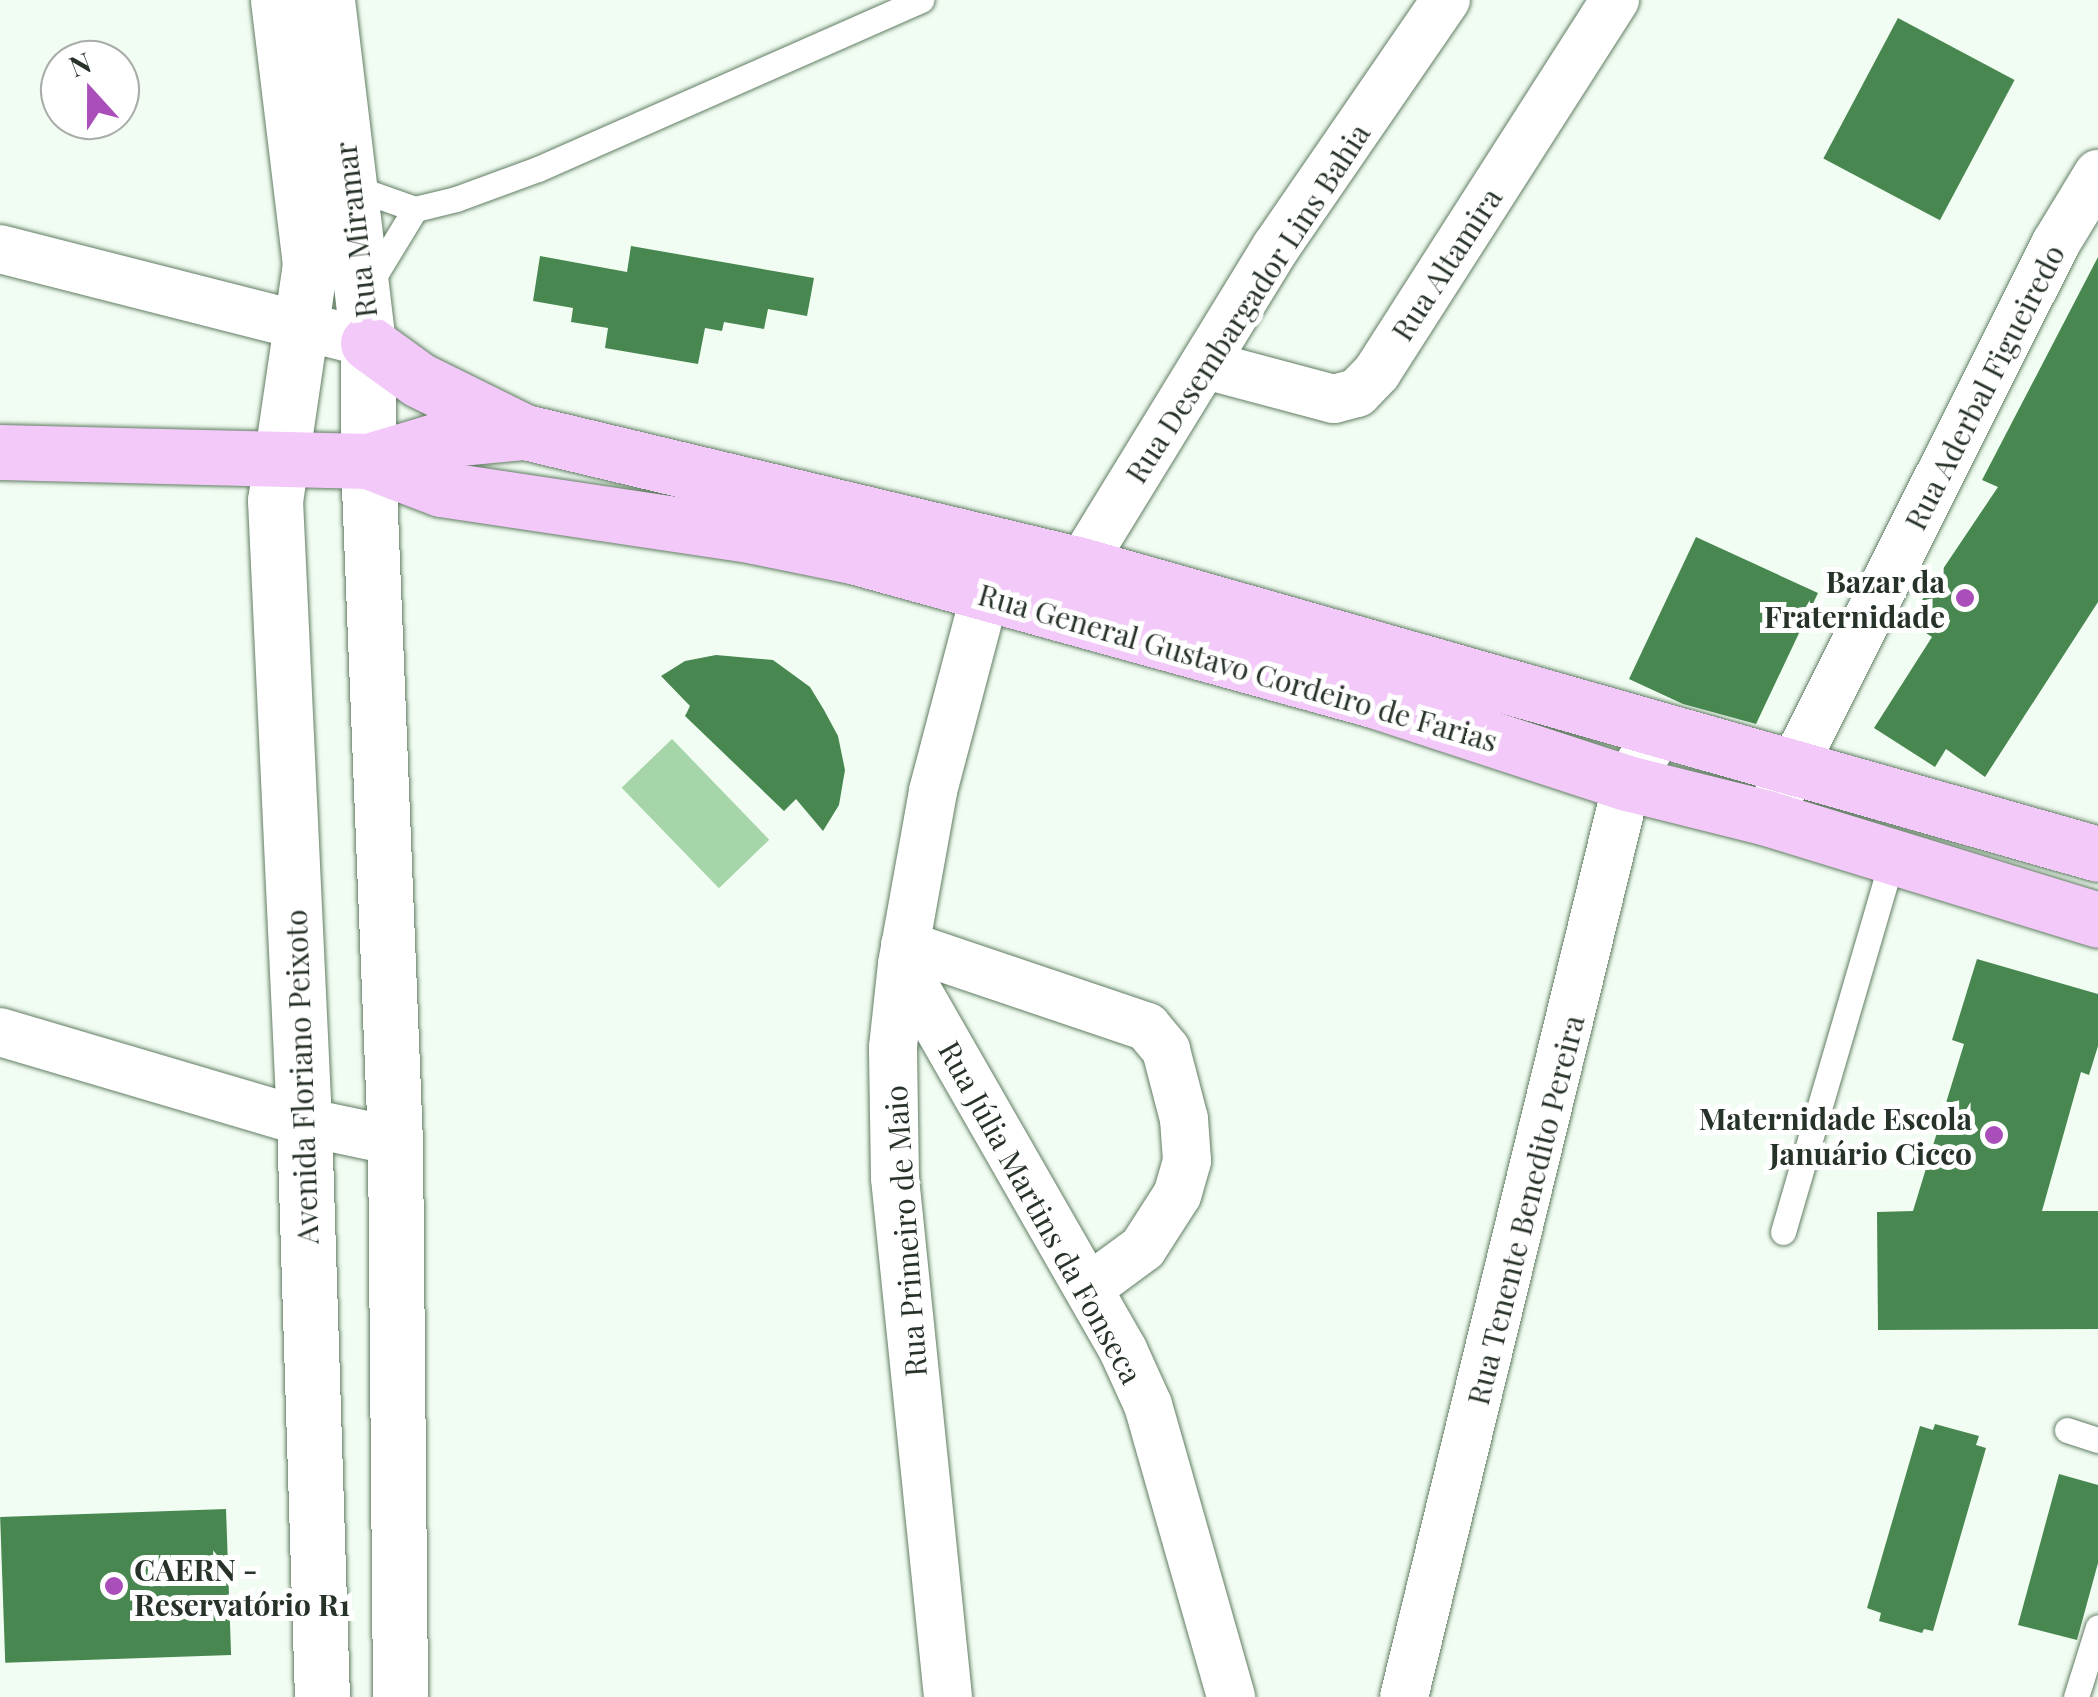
<!DOCTYPE html>
<html>
<head>
<meta charset="utf-8">
<style>
	body { margin:0 }
	#map { position:relative; width:2098px; height:1697px; overflow:hidden; background:#f1fdf2; font-family:"Playfair Display",serif }
	div>[style] { position:absolute }
	.green>* { inset:0; background:#a5d5a9; transform-origin:0 0 }
	.building>* { inset:0; background:#488850; transform-origin:0 0 }
	.roads { filter:drop-shadow(0 0 2px #627d64) drop-shadow(0 0 2px #627d64) }
	.lane>* { height:25px; margin:-12.5px; padding:0 12.5px; transform-origin:12.5px; border-radius:12.5px; background:#fff }
	.street>* { height:48px; margin:-24px; padding:0 24px; transform-origin:24px; border-radius:24px; background:#fff }
	.secondary>* { height:55px; margin:-27.5px; padding:0 27.5px; transform-origin:27.5px; border-radius:27.5px; background:#fff }
	.primary>* { height:55px; margin:-27.5px; padding:0 27.5px; transform-origin:27.5px; border-radius:27.5px; background:#f2c9f8 }
	.dots>* { width:28px; height:28px; translate:-50% -50%; box-sizing:border-box; border:5px solid #fff; border-radius:50% }
	span { translate:-50% -50%; white-space:nowrap; text-align:center; line-height:1.15; -webkit-text-stroke:10px #fff; paint-order:stroke }
	.street-label { font-size:30px; color:#273328 }
	.poi-label { font-size:30px; color:#273328; font-weight:700 }
	.right { translate:-100% -50%; text-align:right }
	.left { translate:0 -50%; text-align:left }
	.north { position:absolute; left:40px; top:40px; width:100px; height:100px; box-sizing:border-box; background:#fff; border:2px solid #a9ada9; border-radius:50%; rotate:339deg; font-size:28px; font-weight:700; line-height:40px; text-align:center; color:#273328 }
	.north::after { content:''; display:block; margin:auto; width:35px; height:45px; background:#aa4eb9; clip-path:polygon(50% 0,100% 100%,50% 72%,0 100%) }
</style>
</head>
<body>
<div id="map">
	<div class="green">
		<i style="left:672px;top:739px;width:140px;height:70px;rotate:46deg"></i>
	</div>
	<div class="building">
		<i style="left:1898px;top:18px;width:132px;height:159px;rotate:28deg"></i>
		<i style="clip-path:polygon(631px 246px,814px 278px,807px 316px,768px 309px,764px 329px,724px 322px,722px 331px,705px 328px,698px 364px,605px 348px,608px 328px,571px 322px,573px 308px,533px 301px,540px 256px,627px 272px)"></i>
		<i style="clip-path:polygon(2098px 257px,2098px 602px,1985px 777px,1946px 749px,1935px 767px,1874px 728px,1932px 637px,1908px 621px,1998px 487px,1982px 480px)"></i>
		<i style="clip-path:polygon(1696px 537px,1818px 593px,1756px 724px,1683px 704px,1629px 679px)"></i>
		<i style="clip-path:polygon(716px 655px,773px 660px,810px 687px,824px 710px,838px 736px,845px 770px,839px 805px,823px 831px,796px 799px,784px 811px,685px 716px,690px 706px,661px 676px,685px 661px)"></i>
		<i style="clip-path:polygon(1977px 959px,2098px 994px,2098px 1046px,2089px 1075px,2081px 1072px,2042px 1211px,2098px 1211px,2098px 1329px,1878px 1330px,1877px 1212px,1913px 1211px,1964px 1044px,1952px 1040px)"></i>
		<i style="clip-path:polygon(1935px 1424px,1979px 1436px,1976px 1445px,1986px 1448px,1933px 1631px,1924px 1629px,1922px 1633px,1879px 1621px,1881px 1613px,1867px 1608px,1920px 1426px,1933px 1430px)"></i>
		<i style="clip-path:polygon(2059px 1474px,2098px 1485px,2098px 1563px,2077px 1640px,2018px 1625px)"></i>
		<i style="left:226px;top:1509px;width:146px;height:226px;rotate:88deg"></i>
	</div>
	<div class="roads">
		<div class="lane">
			<i style="left:350px;top:186px;width:69px;rotate:19.5deg"></i>
			<i style="left:415px;top:209px;width:42px;rotate:-13.7deg"></i>
			<i style="left:456px;top:199px;width:87px;rotate:-20.1deg"></i>
			<i style="left:538px;top:169px;width:419px;rotate:-23.8deg"></i>
			<i style="left:370px;top:283px;width:87px;rotate:-58.7deg"></i>
			<i style="left:1783px;top:1232px;width:391px;rotate:-73.7deg"></i>
			<i style="left:2067px;top:1430px;width:33px;rotate:18deg"></i>
			<i style="left:2076px;top:1697px;width:73px;rotate:-72.6deg"></i>
		</div>
		<div class="street">
			<i style="left:0;top:249px;width:380px;rotate:14.3deg"></i>
			<i style="left:1206px;top:365px;width:132px;rotate:14.9deg"></i>
			<i style="left:1334px;top:399px;width:24px;rotate:-15deg"></i>
			<i style="left:1357px;top:393px;width:29px;rotate:-46deg"></i>
			<i style="left:1377px;top:372px;width:442px;rotate:-57.4deg"></i>
			<i style="left:1068px;top:596px;width:34px;rotate:-67deg"></i>
			<i style="left:1081px;top:565px;width:373px;rotate:-58.5deg"></i>
			<i style="left:1276px;top:247px;width:300px;rotate:-55.5deg"></i>
			<i style="left:1776px;top:801px;width:624px;rotate:-63.35deg"></i>
			<i style="left:2056px;top:243px;width:81px;rotate:-58.7deg"></i>
			<i style="left:905px;top:945px;width:256px;rotate:18.7deg"></i>
			<i style="left:1147px;top:1027px;width:30px;rotate:50deg"></i>
			<i style="left:1166px;top:1050px;width:71px;rotate:75.4deg"></i>
			<i style="left:1184px;top:1119px;width:42px;rotate:85.9deg"></i>
			<i style="left:1187px;top:1161px;width:35px;rotate:106deg"></i>
			<i style="left:1177px;top:1195px;width:63px;rotate:122.7deg"></i>
			<i style="left:1143px;top:1248px;width:66px;rotate:143.7deg"></i>
			<i style="left:902px;top:964px;width:445px;rotate:60.2deg"></i>
			<i style="left:1123px;top:1350px;width:60px;rotate:65.6deg"></i>
			<i style="left:1148px;top:1405px;width:304px;rotate:74.1deg"></i>
			<i style="left:0;top:1032px;width:317px;rotate:16.5deg"></i>
			<i style="left:304px;top:1122px;width:93px;rotate:11.8deg"></i>
			<i style="left:948px;top:1697px;width:522px;rotate:-95.83deg"></i>
			<i style="left:895px;top:1178px;width:131px;rotate:-90.9deg"></i>
			<i style="left:893px;top:1047px;width:83px;rotate:-83.8deg"></i>
			<i style="left:902px;top:964px;width:176px;rotate:-79.8deg"></i>
			<i style="left:933px;top:791px;width:204px;rotate:-75.2deg"></i>
			<i style="left:1404px;top:1697px;width:941px;rotate:-76.29deg"></i>
			<i style="left:1627px;top:783px;width:63px;rotate:-57.3deg"></i>
		</div>
		<div class="secondary">
			<i style="left:278px;top:0;width:266px;rotate:83.1deg"></i>
			<i style="left:310px;top:264px;width:239px;rotate:98.4deg"></i>
			<i style="left:275px;top:500px;width:623px;rotate:87.33deg"></i>
			<i style="left:304px;top:1122px;width:575px;rotate:88.21deg"></i>
			<i style="left:327px;top:0;width:345px;rotate:83.2deg"></i>
			<i style="left:368px;top:343px;width:118px;rotate:90deg"></i>
			<i style="left:368px;top:461px;width:681px;rotate:87.73deg"></i>
			<i style="left:395px;top:1141px;width:556px;rotate:89.48deg"></i>
		</div>
		<div class="primary">
			<i style="left:368px;top:343px;width:63px;rotate:36deg"></i>
			<i style="left:419px;top:380px;width:115px;rotate:26.3deg"></i>
			<i style="left:0;top:452px;width:368px;rotate:1.4deg"></i>
			<i style="left:368px;top:461px;width:78px;rotate:21deg"></i>
			<i style="left:441px;top:489px;width:317px;rotate:8.5deg"></i>
			<i style="left:754px;top:536px;width:104px;rotate:11.6deg"></i>
			<i style="left:856px;top:557px;width:536px;rotate:15.46deg"></i>
			<i style="left:1373px;top:700px;width:267px;rotate:18.1deg"></i>
			<i style="left:1627px;top:783px;width:144px;rotate:14deg"></i>
			<i style="left:1767px;top:818px;width:346px;rotate:17.1deg"></i>
			<i style="left:368px;top:461px;width:73px;rotate:-16.7deg"></i>
			<i style="left:438px;top:440px;width:87px;rotate:-5.3deg"></i>
			<i style="left:525px;top:432px;width:572px;rotate:13.45deg"></i>
			<i style="left:1081px;top:565px;width:1057px;rotate:15.86deg"></i>
		</div>
	</div>
	<div class="dots">
		<i style="left:1965px;top:598px;background:#aa4eb9"></i>
		<i style="left:1994px;top:1135px;background:#aa4eb9"></i>
		<i style="left:114px;top:1586px;background:#aa4eb9"></i>
	</div>
	<div class="street-label">
		<span style="left:355px;top:230px;rotate:-97deg">Rua Miramar</span>
		<span style="left:1446px;top:264px;rotate:-57deg">Rua Altamira</span>
		<span style="left:1247px;top:303px;rotate:-57deg">Rua Desembargador Lins Bahia</span>
		<span style="left:1984px;top:387px;rotate:-63deg">Rua Aderbal Figueiredo</span>
		<span style="left:1238px;top:667px;rotate:16deg">Rua General Gustavo Cordeiro de Farias</span>
		<span style="left:301px;top:1077px;rotate:-92deg">Avenida Floriano Peixoto</span>
		<span style="left:1525px;top:1210px;rotate:-76deg">Rua Tenente Benedito Pereira</span>
		<span style="left:1041px;top:1212px;rotate:61deg">Rua Júlia Martins da Fonseca</span>
		<span style="left:905px;top:1231px;rotate:-94deg">Rua Primeiro de Maio</span>
	</div>
	<div class="poi-label">
		<span class="right" style="left:1945px;top:598px">Bazar da<br>Fraternidade</span>
		<span class="right" style="left:1972px;top:1135px">Maternidade Escola<br>Januário Cicco</span>
		<span class="left" style="left:134px;top:1586px">CAERN -<br>Reservatório R1</span>
	</div>
	<div class="north">N</div>
</div>
</body>
</html>
